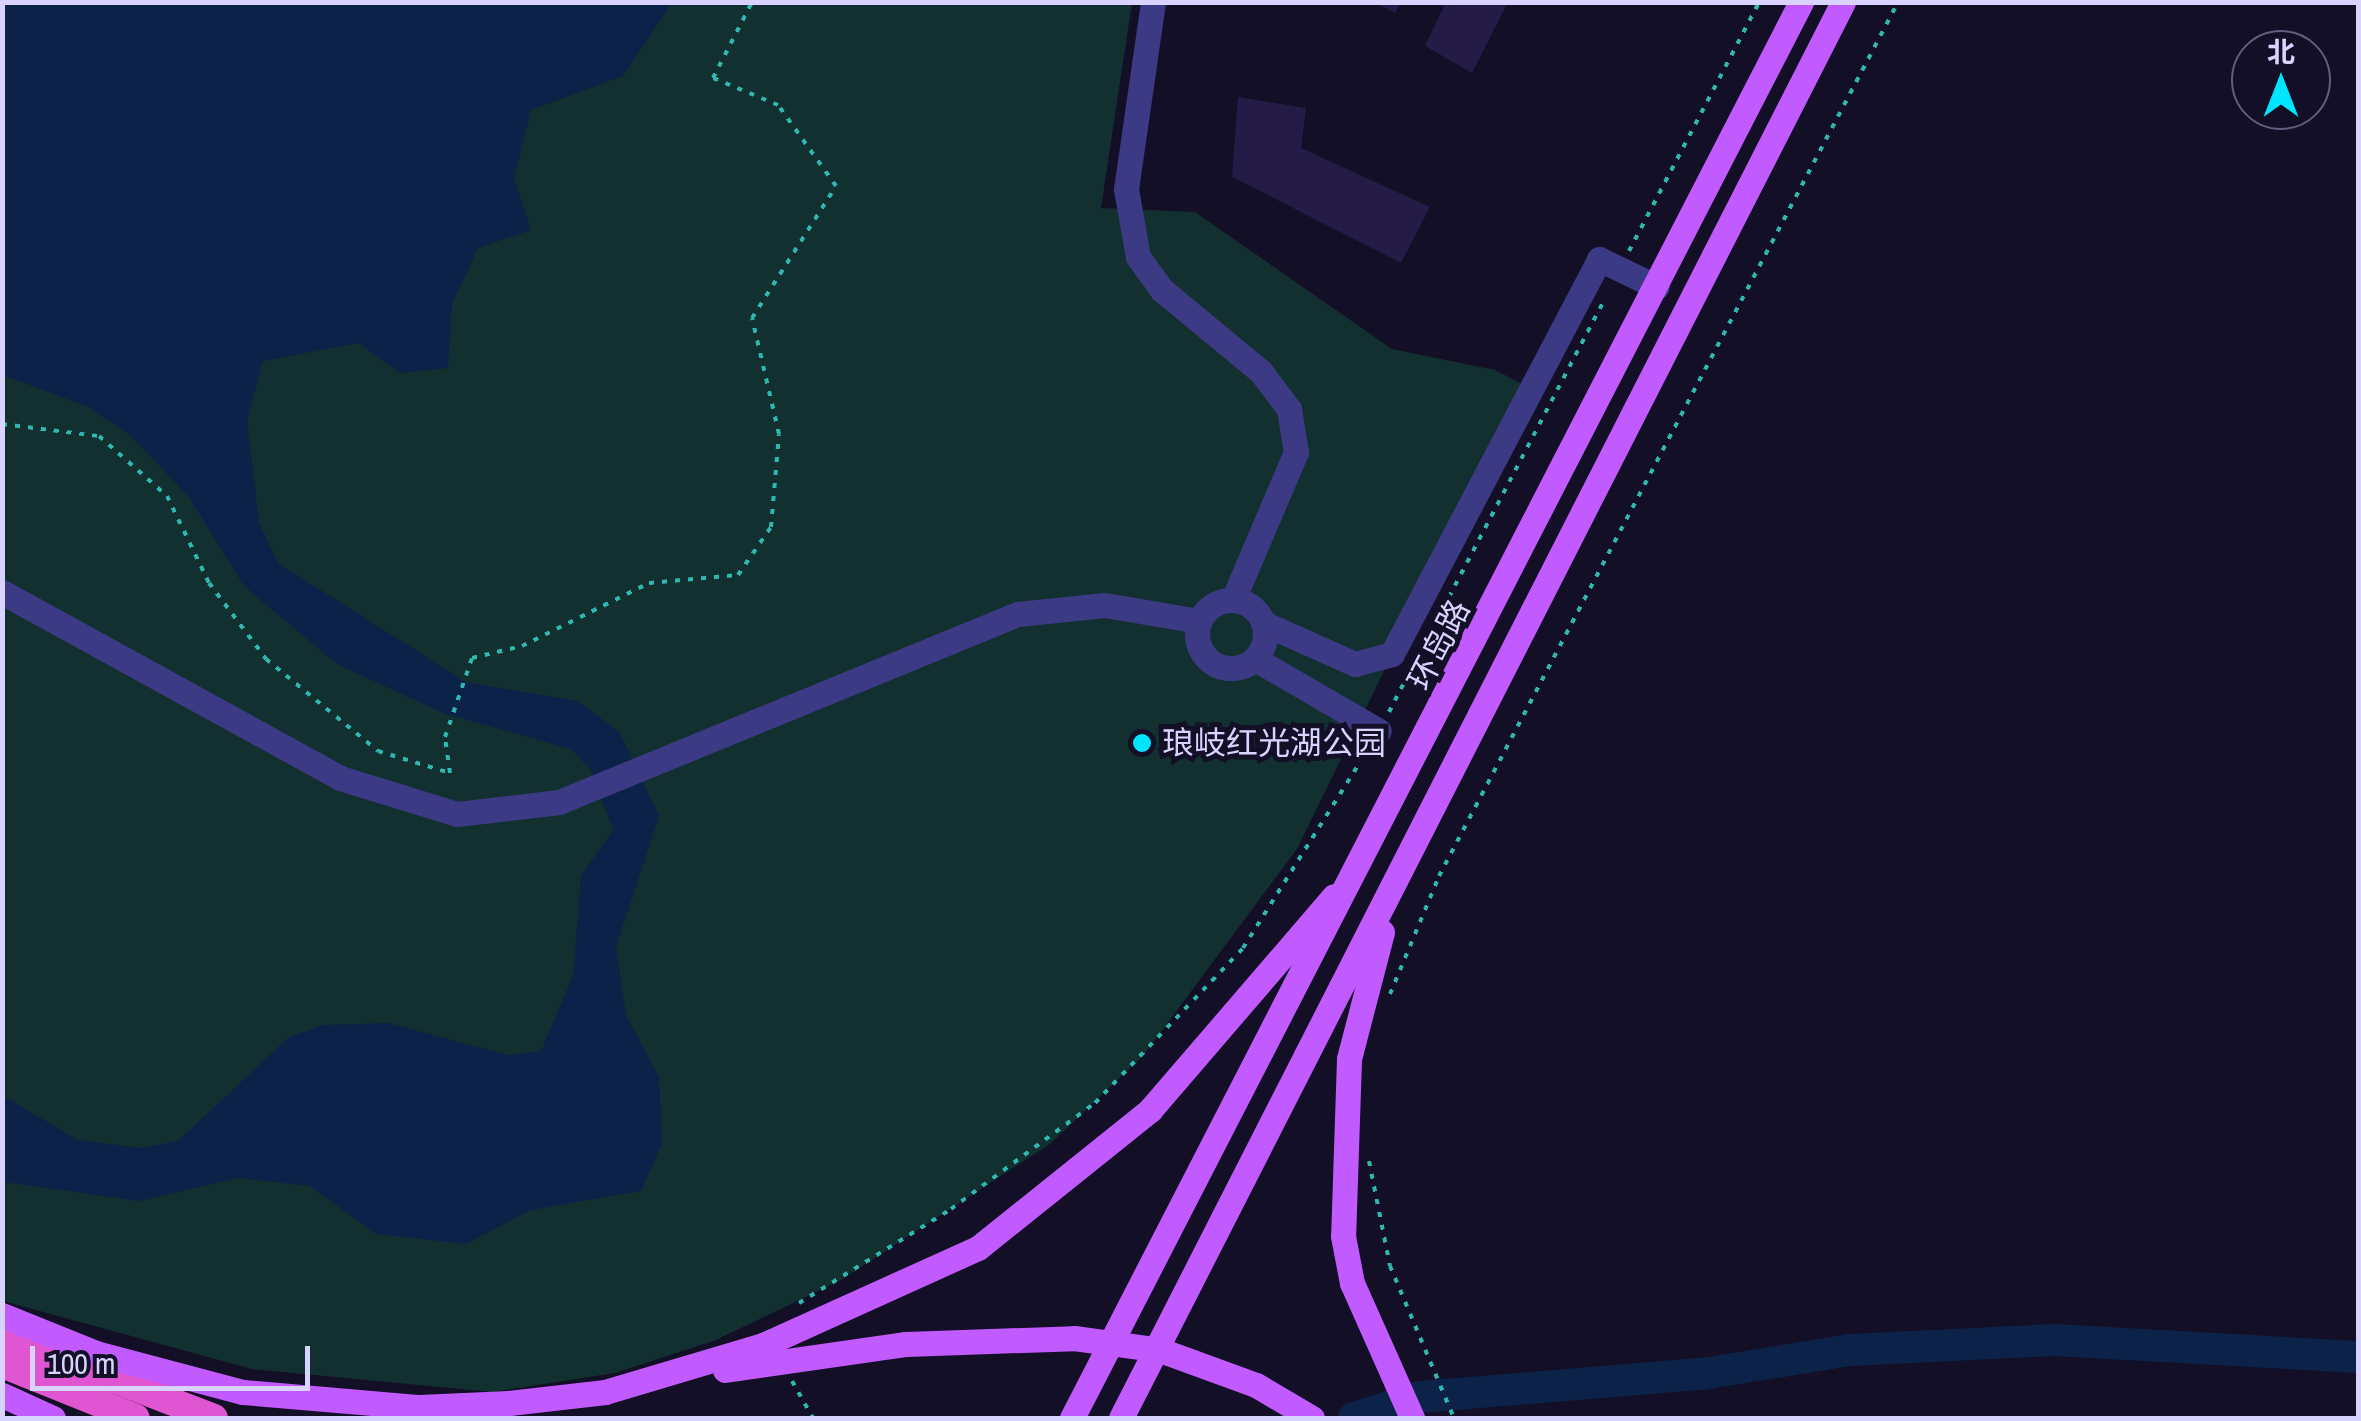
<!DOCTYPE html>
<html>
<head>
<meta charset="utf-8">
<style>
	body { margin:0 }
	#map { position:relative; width:2361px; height:1421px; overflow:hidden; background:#130f26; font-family:"Archivo Narrow","Noto Sans SC",sans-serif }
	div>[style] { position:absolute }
	.green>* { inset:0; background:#12302f }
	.water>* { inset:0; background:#0c2248 }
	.river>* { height:32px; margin:-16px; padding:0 16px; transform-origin:16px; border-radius:16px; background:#0c2248 }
	.building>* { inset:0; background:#241b47 }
	.path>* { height:4px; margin-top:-2px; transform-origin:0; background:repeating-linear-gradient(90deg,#2fb8b0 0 5px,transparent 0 13px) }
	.tertiary>* { height:25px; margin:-12.5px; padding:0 12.5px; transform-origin:12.5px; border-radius:12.5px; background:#3d3a85 }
	.tertiary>.ring { margin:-12.5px; padding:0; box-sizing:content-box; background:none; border:25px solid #3d3a85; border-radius:50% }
	.primary>* { height:25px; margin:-12.5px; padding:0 12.5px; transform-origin:12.5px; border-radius:12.5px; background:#c25bff }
	.trunk>* { height:28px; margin:-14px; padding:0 14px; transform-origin:14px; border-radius:14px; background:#e055d1 }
	.primary-bridge>* { height:25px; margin:-12.5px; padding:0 12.5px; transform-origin:12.5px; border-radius:12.5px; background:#c25bff }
	.dots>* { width:28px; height:28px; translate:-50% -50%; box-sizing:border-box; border:5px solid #130f26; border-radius:50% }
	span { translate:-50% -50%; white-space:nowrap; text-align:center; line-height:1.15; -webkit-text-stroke:10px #130f26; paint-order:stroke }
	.street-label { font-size:32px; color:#d9d4ff }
	.poi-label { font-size:32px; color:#d9d4ff }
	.left { translate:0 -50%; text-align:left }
	.frame { position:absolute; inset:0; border:5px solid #d9d4ff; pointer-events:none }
	.north { position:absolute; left:2231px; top:30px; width:100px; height:100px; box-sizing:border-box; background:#130f26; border:2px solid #625e7d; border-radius:50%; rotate:0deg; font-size:28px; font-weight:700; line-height:40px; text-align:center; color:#d9d4ff }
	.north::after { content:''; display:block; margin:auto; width:35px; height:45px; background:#00e5ff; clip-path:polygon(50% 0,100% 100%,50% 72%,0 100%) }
	.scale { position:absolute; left:30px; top:1346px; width:280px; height:45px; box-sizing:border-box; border:5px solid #d9d4ff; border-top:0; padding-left:12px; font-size:30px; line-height:35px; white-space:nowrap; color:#d9d4ff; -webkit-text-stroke:8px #130f26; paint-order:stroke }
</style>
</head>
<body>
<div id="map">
	<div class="green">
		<div style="clip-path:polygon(2px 3px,1132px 3px,1101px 208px,1195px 212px,1392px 349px,1495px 370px,1524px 385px,1297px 849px,1143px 1056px,1050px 1144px,841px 1280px,716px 1340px,615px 1373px,492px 1392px,252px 1369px,3px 1301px)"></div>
	</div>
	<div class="water">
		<div style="clip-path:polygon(3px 3px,672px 3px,623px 76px,531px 110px,514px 178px,531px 230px,478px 248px,452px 304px,448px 368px,400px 373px,359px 343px,263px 361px,247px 421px,259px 523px,278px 563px,466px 682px,578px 701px,620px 733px,659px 816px,616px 946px,626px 1015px,659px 1077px,662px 1143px,641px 1191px,531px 1210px,466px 1244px,376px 1234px,310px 1186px,238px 1178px,140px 1201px,3px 1182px,3px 1096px,78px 1140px,141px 1148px,178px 1141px,289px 1037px,323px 1025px,388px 1023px,508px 1055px,541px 1051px,573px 976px,581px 876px,613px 830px,591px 770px,571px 749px,443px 713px,337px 664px,244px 586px,188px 496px,130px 435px,86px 406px,3px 375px)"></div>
	</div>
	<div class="river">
		<div style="left:1354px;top:1418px;width:69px;rotate:-17.7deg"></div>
		<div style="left:1420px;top:1397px;width:283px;rotate:-4.7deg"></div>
		<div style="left:1702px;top:1374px;width:150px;rotate:-9.2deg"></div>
		<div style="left:1850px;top:1350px;width:204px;rotate:-2.8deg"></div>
		<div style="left:2054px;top:1340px;width:304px;rotate:3.2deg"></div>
	</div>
	<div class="building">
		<div style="clip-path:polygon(1374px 2px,1401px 2px,1395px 13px)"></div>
		<div style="clip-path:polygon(1446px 2px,1508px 2px,1472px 73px,1425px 46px)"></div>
		<div style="clip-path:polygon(1238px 97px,1306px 108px,1301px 148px,1430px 207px,1401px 263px,1232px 177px)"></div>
	</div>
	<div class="path">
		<div style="left:1629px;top:251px;width:281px;rotate:-62.4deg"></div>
		<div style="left:2px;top:424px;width:98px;rotate:7.1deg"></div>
		<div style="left:99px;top:436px;width:91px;rotate:41.4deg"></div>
		<div style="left:167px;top:496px;width:97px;rotate:64.2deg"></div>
		<div style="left:209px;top:583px;width:95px;rotate:53.1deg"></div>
		<div style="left:266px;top:659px;width:145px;rotate:39.4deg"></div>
		<div style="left:378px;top:751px;width:75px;rotate:17deg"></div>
		<div style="left:450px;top:773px;width:36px;rotate:-98deg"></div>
		<div style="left:445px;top:737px;width:83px;rotate:-71.1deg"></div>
		<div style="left:472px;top:658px;width:51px;rotate:-13.5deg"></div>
		<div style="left:522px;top:646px;width:142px;rotate:-26.4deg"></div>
		<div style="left:649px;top:583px;width:89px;rotate:-5.1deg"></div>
		<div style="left:738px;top:575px;width:58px;rotate:-55.5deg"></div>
		<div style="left:771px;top:527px;width:93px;rotate:-85.1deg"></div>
		<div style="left:779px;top:434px;width:119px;rotate:-103.1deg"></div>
		<div style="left:752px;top:318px;width:156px;rotate:-57.5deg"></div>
		<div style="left:836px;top:186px;width:100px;rotate:-125.6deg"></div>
		<div style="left:778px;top:105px;width:70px;rotate:-157.4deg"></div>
		<div style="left:713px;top:78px;width:85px;rotate:-62.8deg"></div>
		<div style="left:1449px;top:597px;width:331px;rotate:-62.4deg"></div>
		<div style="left:1389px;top:712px;width:85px;rotate:-62.8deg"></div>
		<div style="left:1390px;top:994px;width:128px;rotate:-67.4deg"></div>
		<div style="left:1439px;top:876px;width:987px;rotate:-62.29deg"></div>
		<div style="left:1369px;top:1161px;width:107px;rotate:78.7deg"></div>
		<div style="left:1390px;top:1266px;width:165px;rotate:67.2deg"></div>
		<div style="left:799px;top:1303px;width:179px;rotate:-31.7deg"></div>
		<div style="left:951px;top:1209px;width:179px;rotate:-36.4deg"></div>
		<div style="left:1095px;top:1103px;width:214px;rotate:-46.3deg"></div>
		<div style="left:1243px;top:948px;width:233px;rotate:-57.8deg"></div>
		<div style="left:792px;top:1381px;width:43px;rotate:60.4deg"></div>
	</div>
	<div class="tertiary">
		<div style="left:1153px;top:2px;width:189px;rotate:98.2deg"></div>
		<div style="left:1126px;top:189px;width:69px;rotate:80deg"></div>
		<div style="left:1138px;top:257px;width:41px;rotate:54deg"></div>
		<div style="left:1162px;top:290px;width:129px;rotate:39.6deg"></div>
		<div style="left:1261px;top:372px;width:46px;rotate:52.9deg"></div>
		<div style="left:1289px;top:409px;width:44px;rotate:80.8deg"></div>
		<div style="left:1296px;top:452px;width:161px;rotate:113.1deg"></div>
		<div style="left:2px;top:592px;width:386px;rotate:28.8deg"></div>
		<div style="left:340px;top:778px;width:122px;rotate:17.1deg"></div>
		<div style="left:457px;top:814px;width:103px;rotate:-6.7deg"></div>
		<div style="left:559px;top:802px;width:496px;rotate:-22.3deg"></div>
		<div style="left:1018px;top:614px;width:87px;rotate:-5.9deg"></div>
		<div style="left:1105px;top:605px;width:95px;rotate:9.7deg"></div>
		<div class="ring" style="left:1197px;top:600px;width:43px;height:43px"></div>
		<div style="left:1263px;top:623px;width:101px;rotate:24deg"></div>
		<div style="left:1355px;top:664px;width:38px;rotate:-15deg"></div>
		<div style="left:1392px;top:654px;width:446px;rotate:-62.3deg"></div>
		<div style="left:1599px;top:259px;width:64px;rotate:25.8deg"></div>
		<div style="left:1255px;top:659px;width:143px;rotate:30.1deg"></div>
	</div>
	<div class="primary">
		<div style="left:1382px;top:932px;width:131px;rotate:104.6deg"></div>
		<div style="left:1349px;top:1059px;width:177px;rotate:91.9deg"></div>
		<div style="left:1343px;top:1236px;width:48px;rotate:79.2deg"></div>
		<div style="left:1352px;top:1283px;width:148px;rotate:66deg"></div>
		<div style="left:978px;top:1248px;width:221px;rotate:-38.7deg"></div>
		<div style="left:1150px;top:1110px;width:282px;rotate:-49.3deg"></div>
		<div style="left:2px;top:1395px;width:56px;rotate:24.3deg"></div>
		<div style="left:1072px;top:1418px;width:1593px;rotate:-62.76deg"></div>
		<div style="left:1121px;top:1418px;width:1589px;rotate:-62.98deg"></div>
	</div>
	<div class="trunk">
		<div style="left:2px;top:1336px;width:227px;rotate:21.1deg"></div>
		<div style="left:2px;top:1364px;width:144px;rotate:21.9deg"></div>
	</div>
	<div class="primary-bridge">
		<div style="left:2px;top:1315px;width:101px;rotate:22deg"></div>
		<div style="left:96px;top:1353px;width:152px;rotate:14.9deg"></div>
		<div style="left:243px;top:1392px;width:177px;rotate:4.9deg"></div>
		<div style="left:419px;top:1407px;width:90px;rotate:-2.5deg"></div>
		<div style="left:509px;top:1403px;width:97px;rotate:-6.5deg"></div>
		<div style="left:605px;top:1392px;width:165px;rotate:-16.6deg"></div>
		<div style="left:763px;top:1345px;width:236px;rotate:-24.3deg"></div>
		<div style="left:725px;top:1370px;width:183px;rotate:-8.2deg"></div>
		<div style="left:906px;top:1344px;width:168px;rotate:-2deg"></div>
		<div style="left:1074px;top:1338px;width:87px;rotate:7.9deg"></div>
		<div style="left:1160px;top:1350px;width:102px;rotate:20deg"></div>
		<div style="left:1256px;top:1385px;width:65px;rotate:30.5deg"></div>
	</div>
	<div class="dots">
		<div style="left:1142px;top:743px;background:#00e5ff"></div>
	</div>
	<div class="street-label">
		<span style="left:1439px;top:645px;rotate:-63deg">环岛路</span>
	</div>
	<div class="poi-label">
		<span class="left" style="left:1162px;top:743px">琅岐红光湖公园</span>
	</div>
	<div class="frame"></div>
	<div class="north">北</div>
	<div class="scale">100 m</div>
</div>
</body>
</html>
